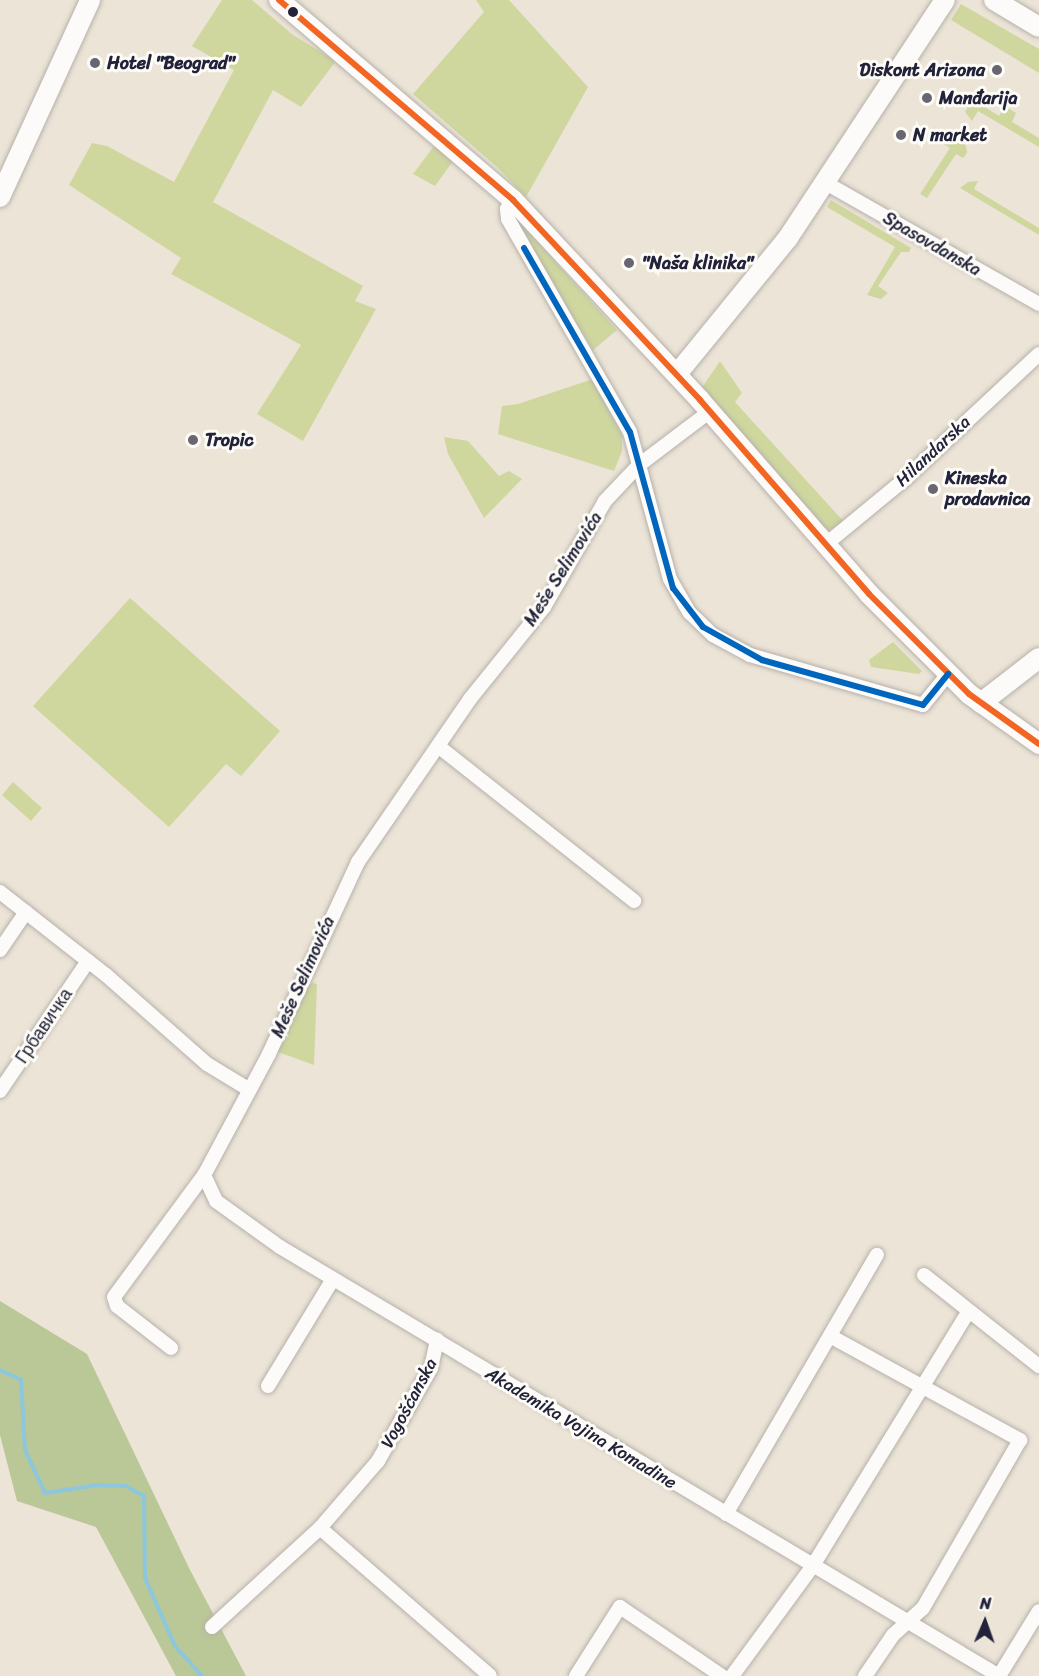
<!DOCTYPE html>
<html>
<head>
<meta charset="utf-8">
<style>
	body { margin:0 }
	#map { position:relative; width:1039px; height:1676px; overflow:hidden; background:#ece4d7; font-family:Sriracha,sans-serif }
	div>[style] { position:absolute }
	.green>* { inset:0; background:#cfd79f }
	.forest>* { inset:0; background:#bac797 }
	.stream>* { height:4px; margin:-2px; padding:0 2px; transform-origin:2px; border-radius:2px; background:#8bc7dd }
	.roads { filter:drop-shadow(0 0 2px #b6b1ab) drop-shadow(0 0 2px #b6b1ab) }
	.street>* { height:14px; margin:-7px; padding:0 7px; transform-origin:7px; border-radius:7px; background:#fcfbf9 }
	.secondary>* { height:20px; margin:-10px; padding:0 10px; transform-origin:10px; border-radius:10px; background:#fcfbf9 }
	.bus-1>* { height:6px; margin:-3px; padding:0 3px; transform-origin:3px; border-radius:3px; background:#f26522 }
	.bus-2>* { height:6px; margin:-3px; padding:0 3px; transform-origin:3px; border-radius:3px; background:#0065bd }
	.dots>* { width:16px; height:16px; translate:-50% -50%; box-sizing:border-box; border:3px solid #fdfcf7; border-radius:50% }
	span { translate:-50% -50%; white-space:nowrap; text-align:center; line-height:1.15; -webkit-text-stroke:6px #fdfcf7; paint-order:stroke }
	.poi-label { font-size:18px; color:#22223b; font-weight:700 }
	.left { translate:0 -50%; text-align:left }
	.right { translate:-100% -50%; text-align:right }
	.street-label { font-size:18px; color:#22223b }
	.north { position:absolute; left:955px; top:1592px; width:60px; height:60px; -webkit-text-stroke:4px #fdfcf7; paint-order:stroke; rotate:2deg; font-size:16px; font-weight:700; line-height:24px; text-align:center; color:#22223b }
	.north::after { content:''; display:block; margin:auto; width:21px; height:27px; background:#22223b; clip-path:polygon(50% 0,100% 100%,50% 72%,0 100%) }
</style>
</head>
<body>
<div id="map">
	<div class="green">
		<div style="clip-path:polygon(222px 0,252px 0,293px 35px,336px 61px,301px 107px,273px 90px,213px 202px,363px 286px,355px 301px,376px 309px,303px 441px,257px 414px,301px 345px,171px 274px,181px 258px,69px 185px,92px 143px,107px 146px,174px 182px,234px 70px,192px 46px)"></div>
		<div style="clip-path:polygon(476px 0,509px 0,588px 87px,526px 197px,497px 167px,413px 94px,484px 12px)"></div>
		<div style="clip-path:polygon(961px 4px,1039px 49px,1039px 73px,951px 20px)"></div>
		<div style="clip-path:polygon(977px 92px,984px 97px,980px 104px,999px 116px,1005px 106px,1016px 113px,1012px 122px,1039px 138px,1039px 147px,978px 111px,972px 121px,965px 112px)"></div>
		<div style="clip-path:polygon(953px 136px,966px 146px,967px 153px,963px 158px,956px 154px,927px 198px,920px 194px,950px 148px,941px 142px)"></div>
		<div style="clip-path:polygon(434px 146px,453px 161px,435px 186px,413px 174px)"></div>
		<div style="clip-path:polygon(978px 181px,974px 189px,1039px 228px,1039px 235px,960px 188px,968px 182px)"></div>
		<div style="clip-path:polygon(831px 200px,911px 248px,909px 252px,901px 252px,878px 286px,888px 293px,881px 299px,867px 295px,895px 247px,827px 207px)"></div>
		<div style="clip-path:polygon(520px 223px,617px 330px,593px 350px,519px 228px)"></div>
		<div style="clip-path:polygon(720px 361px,742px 393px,735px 402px,845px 523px,829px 530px,814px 522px,701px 389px)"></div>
		<div style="clip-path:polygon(593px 379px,622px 435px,622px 451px,614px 471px,498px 434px,502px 406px,518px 404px)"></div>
		<div style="clip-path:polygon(444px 437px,468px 441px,499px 476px,509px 471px,522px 479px,484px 518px,448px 454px)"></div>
		<div style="clip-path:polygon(130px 598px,280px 731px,241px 776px,226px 764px,169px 827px,33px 706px)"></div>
		<div style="clip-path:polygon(893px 642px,922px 671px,919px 674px,871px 667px,869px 660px)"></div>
		<div style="clip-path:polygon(13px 782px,42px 808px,31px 821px,2px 795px)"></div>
		<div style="clip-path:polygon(313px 983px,317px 984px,314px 1065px,278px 1052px,307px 986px)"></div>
	</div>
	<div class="forest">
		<div style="clip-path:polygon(0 1301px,87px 1354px,190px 1570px,246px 1676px,176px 1676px,96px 1527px,17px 1501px,0 1435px)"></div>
	</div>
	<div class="stream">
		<div style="left:0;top:1370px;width:23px;rotate:25deg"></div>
		<div style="left:21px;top:1380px;width:70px;rotate:86.7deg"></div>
		<div style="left:25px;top:1450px;width:47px;rotate:65.1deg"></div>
		<div style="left:45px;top:1493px;width:53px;rotate:-8.7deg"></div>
		<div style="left:97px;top:1485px;width:29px;rotate:2deg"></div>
		<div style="left:126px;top:1486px;width:21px;rotate:29deg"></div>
		<div style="left:144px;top:1496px;width:82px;rotate:89.3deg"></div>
		<div style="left:145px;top:1578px;width:74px;rotate:66.2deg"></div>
		<div style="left:175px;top:1646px;width:40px;rotate:48deg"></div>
	</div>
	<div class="roads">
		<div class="street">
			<div style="left:826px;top:183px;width:245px;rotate:29.6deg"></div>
			<div style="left:513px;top:200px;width:11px;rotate:124deg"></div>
			<div style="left:507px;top:209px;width:10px;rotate:84deg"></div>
			<div style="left:508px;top:219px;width:245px;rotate:60.2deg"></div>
			<div style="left:630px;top:432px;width:152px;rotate:74.8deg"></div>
			<div style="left:670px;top:579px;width:39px;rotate:60deg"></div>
			<div style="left:690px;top:613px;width:32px;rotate:44deg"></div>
			<div style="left:713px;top:635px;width:42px;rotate:28.4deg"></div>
			<div style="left:750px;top:655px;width:180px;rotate:16.1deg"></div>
			<div style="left:923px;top:705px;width:40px;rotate:-51deg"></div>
			<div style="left:709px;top:412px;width:88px;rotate:142.9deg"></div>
			<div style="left:639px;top:465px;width:50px;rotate:133.4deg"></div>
			<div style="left:605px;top:501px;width:122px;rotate:119.9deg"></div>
			<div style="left:544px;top:607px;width:118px;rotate:128.8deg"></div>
			<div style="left:470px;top:699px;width:198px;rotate:124.5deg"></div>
			<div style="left:358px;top:862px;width:212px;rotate:114.9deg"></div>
			<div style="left:269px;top:1054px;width:137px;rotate:118.2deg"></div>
			<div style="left:204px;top:1175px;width:29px;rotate:65deg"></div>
			<div style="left:216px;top:1201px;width:79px;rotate:35.7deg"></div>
			<div style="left:280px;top:1247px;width:837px;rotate:30.82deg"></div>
			<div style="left:825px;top:545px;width:104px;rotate:-39.5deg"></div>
			<div style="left:905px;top:479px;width:183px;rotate:-43deg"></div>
			<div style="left:438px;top:746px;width:250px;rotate:38.3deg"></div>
			<div style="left:0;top:892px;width:135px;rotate:38.1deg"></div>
			<div style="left:106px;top:975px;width:135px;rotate:41.4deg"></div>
			<div style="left:207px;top:1064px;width:50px;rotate:31.2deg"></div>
			<div style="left:0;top:950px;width:46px;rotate:-55.6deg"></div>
			<div style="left:0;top:1091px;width:157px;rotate:-55.9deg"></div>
			<div style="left:924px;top:1275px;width:147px;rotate:38.4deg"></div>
			<div style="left:830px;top:1336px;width:217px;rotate:28.7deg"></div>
			<div style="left:1020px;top:1440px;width:194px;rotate:120deg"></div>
			<div style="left:923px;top:1608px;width:40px;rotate:138deg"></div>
			<div style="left:893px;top:1635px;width:50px;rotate:124.3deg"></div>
			<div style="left:171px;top:1348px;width:68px;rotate:-142.1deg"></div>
			<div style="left:117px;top:1306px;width:9px;rotate:-108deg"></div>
			<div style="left:114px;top:1297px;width:152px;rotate:-53.6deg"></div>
			<div style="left:268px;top:1386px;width:125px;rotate:-58.7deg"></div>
			<div style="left:726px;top:1514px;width:300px;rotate:-59.8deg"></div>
			<div style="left:320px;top:1528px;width:225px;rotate:41deg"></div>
			<div style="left:212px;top:1627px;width:147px;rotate:-42.5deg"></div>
			<div style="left:320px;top:1528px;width:89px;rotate:-49.1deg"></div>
			<div style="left:378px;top:1461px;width:107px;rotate:-60.3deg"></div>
			<div style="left:431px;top:1368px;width:29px;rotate:-78deg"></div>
			<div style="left:576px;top:1676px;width:82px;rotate:-57.5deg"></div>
			<div style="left:620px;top:1607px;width:123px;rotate:34.1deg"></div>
			<div style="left:732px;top:1676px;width:135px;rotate:-53.7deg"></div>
			<div style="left:812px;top:1567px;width:300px;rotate:-58.5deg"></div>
			<div style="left:999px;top:1676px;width:76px;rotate:-58.4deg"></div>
		</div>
		<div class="secondary">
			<div style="left:279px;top:0;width:308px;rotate:40.5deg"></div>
			<div style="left:513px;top:200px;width:274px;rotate:46.9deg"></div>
			<div style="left:700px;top:400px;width:257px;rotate:48.9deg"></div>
			<div style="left:869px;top:594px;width:141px;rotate:45deg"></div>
			<div style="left:969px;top:694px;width:86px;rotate:35.5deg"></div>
			<div style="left:994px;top:0;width:52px;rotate:31deg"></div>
			<div style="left:0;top:197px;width:217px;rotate:-65.4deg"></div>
			<div style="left:677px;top:374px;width:176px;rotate:-50.8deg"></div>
			<div style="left:788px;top:238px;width:285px;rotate:-56.6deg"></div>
			<div style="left:981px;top:703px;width:73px;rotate:-37.8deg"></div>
		</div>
	</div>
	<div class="bus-1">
		<div style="left:279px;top:0;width:308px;rotate:40.5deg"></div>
		<div style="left:513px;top:200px;width:274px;rotate:46.9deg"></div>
		<div style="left:700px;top:400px;width:257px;rotate:48.9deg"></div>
		<div style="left:869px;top:594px;width:141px;rotate:45deg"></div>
		<div style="left:969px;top:694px;width:86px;rotate:35.5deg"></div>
	</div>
	<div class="bus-2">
		<div style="left:524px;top:248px;width:212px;rotate:60.1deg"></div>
		<div style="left:630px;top:432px;width:162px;rotate:74.6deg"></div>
		<div style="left:673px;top:588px;width:49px;rotate:52.4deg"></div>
		<div style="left:703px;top:627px;width:68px;rotate:29.2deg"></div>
		<div style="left:762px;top:660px;width:167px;rotate:15.6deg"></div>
		<div style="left:923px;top:705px;width:40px;rotate:-51deg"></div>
	</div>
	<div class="dots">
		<div style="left:293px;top:12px;background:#22223b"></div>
		<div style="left:95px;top:63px;background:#696672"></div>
		<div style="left:997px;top:70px;background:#696672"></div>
		<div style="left:927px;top:98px;background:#696672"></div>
		<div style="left:901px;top:135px;background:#696672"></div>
		<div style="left:629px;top:263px;background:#696672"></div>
		<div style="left:193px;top:440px;background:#696672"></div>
		<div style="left:933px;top:489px;background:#696672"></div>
	</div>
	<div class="poi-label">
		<span class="left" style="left:107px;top:63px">Hotel "Beograd"</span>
		<span class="right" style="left:985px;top:70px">Diskont Arizona</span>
		<span class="left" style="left:939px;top:98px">Manđarija</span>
		<span class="left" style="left:913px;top:135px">N market</span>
		<span class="left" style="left:642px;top:263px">"Naša klinika"</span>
		<span class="left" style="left:205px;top:440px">Tropic</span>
		<span class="left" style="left:945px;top:489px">Kineska<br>prodavnica</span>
	</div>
	<div class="street-label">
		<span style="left:932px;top:244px;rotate:30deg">Spasovdanska</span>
		<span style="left:933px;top:451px;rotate:-43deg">Hilandarska</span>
		<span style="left:563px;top:569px;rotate:-58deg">Meše Selimovića</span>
		<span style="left:303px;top:977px;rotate:-66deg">Meše Selimovića</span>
		<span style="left:44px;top:1026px;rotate:-56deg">Грбавичка</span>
		<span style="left:409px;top:1403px;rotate:-62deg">Vogošćanska</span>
		<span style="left:581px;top:1428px;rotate:31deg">Akademika Vojina Komadine</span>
	</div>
	<div class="north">N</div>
</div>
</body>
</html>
